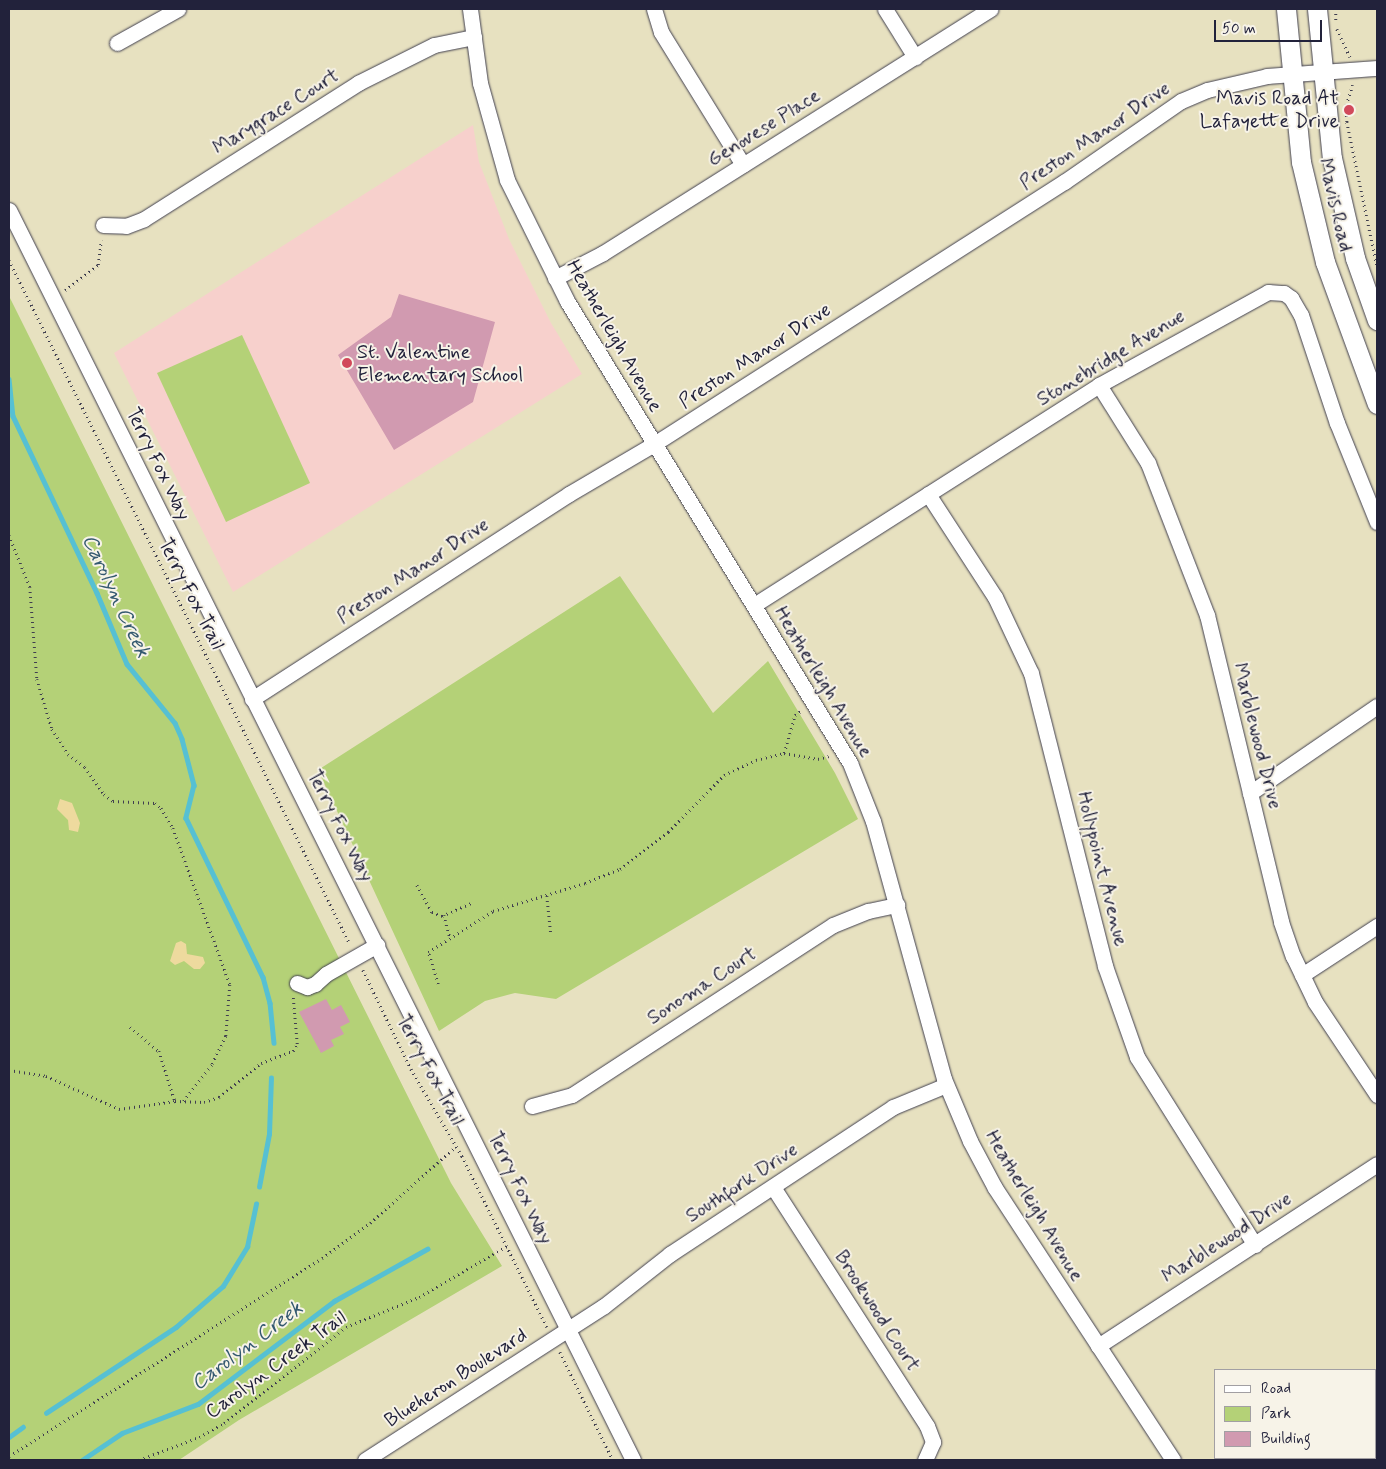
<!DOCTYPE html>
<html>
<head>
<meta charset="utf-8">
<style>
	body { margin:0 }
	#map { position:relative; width:1386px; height:1469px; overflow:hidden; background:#e7e1c0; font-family:Mynerve,sans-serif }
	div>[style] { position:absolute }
	.built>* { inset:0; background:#f7d0cc }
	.green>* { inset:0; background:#b4d177 }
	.sand>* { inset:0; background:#eeda9e }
	.stream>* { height:4.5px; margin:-2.25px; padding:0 2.25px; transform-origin:2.25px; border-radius:2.25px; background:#56c0d3 }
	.building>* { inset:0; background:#d19ab0 }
	.path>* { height:2.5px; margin-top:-1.25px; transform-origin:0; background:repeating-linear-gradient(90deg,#403f4f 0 1px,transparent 0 5px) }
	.roads { filter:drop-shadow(0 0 1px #403f4f) drop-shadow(0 0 1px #403f4f) }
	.minor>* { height:15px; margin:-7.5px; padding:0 7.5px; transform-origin:7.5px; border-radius:7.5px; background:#fff }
	.major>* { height:19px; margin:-9.5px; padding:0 9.5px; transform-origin:9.5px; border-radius:9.5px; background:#fff }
	.dots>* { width:14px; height:14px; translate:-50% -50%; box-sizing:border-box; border:2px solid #f7f3e8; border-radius:50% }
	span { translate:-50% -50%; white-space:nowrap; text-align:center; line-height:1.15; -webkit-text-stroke:4px #f7f3e8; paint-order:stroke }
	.poi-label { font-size:20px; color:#22223b }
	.right { translate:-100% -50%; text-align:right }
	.left { translate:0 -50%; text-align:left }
	.street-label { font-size:20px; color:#22223b }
	.water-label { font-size:21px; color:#345970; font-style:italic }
	.frame { position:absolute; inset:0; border:10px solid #22223b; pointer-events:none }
	.legend { position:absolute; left:1214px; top:1369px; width:162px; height:90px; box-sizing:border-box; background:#f7f3e8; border:1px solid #a29fa3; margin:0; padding:6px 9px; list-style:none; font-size:15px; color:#22223b }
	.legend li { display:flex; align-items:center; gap:10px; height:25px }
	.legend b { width:25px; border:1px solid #a29fa3 }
	.scale { position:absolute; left:1214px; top:20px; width:108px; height:22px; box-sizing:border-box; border:2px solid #22223b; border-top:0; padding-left:6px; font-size:15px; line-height:18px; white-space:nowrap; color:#22223b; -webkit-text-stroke:4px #f7f3e8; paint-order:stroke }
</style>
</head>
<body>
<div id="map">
	<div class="built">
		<div style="clip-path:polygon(473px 125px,479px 162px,509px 239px,551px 323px,582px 374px,233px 592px,114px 353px)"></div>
	</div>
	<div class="green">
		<div style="clip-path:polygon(9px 296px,451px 1183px,502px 1266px,239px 1420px,179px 1460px,9px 1460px)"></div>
		<div style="clip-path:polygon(242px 335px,310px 483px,226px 522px,157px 373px)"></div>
		<div style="clip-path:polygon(620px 576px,713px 713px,768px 661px,835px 773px,858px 819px,556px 999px,515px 993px,485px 1001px,439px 1031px,318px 770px)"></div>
	</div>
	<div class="sand">
		<div style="clip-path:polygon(60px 799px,72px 803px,80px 823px,78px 832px,69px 830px,68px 820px,57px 809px)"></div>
		<div style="clip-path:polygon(181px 941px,186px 944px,187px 954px,203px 957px,205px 963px,200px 969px,194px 969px,184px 961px,175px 965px,170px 961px,176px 943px)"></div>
	</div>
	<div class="stream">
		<div style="left:9px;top:379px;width:37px;rotate:84deg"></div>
		<div style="left:13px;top:416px;width:196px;rotate:64.6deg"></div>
		<div style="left:97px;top:593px;width:77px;rotate:67.1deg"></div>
		<div style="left:127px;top:664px;width:76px;rotate:50.9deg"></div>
		<div style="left:175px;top:723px;width:17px;rotate:66deg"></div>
		<div style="left:182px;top:739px;width:48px;rotate:75.4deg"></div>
		<div style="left:194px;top:785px;width:34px;rotate:104deg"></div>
		<div style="left:186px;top:818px;width:177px;rotate:64.2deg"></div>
		<div style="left:263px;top:977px;width:27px;rotate:75deg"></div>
		<div style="left:270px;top:1003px;width:40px;rotate:84.3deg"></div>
		<div style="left:259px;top:1187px;width:54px;rotate:-79.3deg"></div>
		<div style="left:269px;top:1134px;width:56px;rotate:-88deg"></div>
		<div style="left:46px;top:1413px;width:156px;rotate:-33.5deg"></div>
		<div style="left:176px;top:1327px;width:62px;rotate:-41.1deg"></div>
		<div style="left:223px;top:1286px;width:46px;rotate:-58.4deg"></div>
		<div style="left:247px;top:1247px;width:44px;rotate:-78.2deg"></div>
		<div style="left:9px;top:1437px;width:17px;rotate:-36deg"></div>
		<div style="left:82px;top:1460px;width:48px;rotate:-34deg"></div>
		<div style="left:122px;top:1433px;width:81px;rotate:-20.9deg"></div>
		<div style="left:198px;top:1404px;width:171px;rotate:-37.1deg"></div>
		<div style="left:334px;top:1301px;width:107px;rotate:-29.2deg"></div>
	</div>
	<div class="building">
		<div style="clip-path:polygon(399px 294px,495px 322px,473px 402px,394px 450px,338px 355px,391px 317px)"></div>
		<div style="clip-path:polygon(326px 999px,332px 1010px,341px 1005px,350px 1022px,340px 1027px,344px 1034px,331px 1040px,334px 1046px,321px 1053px,299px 1012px)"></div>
	</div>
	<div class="path">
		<div style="left:1336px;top:9px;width:14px;rotate:90deg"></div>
		<div style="left:1337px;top:29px;width:31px;rotate:65deg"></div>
		<div style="left:1353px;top:85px;width:22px;rotate:108deg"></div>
		<div style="left:1346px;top:106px;width:16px;rotate:86deg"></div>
		<div style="left:1347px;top:122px;width:147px;rotate:78.2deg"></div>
		<div style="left:9px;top:260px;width:764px;rotate:63.5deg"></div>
		<div style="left:65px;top:290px;width:41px;rotate:-37.1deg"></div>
		<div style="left:98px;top:265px;width:25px;rotate:-83deg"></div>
		<div style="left:9px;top:535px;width:56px;rotate:68deg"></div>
		<div style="left:30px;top:587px;width:92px;rotate:85.6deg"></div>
		<div style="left:37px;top:679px;width:52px;rotate:73.3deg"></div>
		<div style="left:52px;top:729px;width:30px;rotate:57deg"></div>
		<div style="left:68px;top:754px;width:21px;rotate:37deg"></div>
		<div style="left:85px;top:767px;width:33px;rotate:55deg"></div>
		<div style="left:104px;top:794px;width:11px;rotate:38deg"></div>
		<div style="left:113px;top:801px;width:42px;rotate:2.7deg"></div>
		<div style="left:155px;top:803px;width:8px;rotate:40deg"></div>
		<div style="left:161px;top:808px;width:23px;rotate:59deg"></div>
		<div style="left:173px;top:828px;width:167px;rotate:70deg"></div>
		<div style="left:230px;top:985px;width:51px;rotate:94.5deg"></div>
		<div style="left:226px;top:1036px;width:32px;rotate:116deg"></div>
		<div style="left:212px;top:1065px;width:46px;rotate:127.9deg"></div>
		<div style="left:784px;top:753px;width:40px;rotate:-74deg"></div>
		<div style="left:795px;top:715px;width:9px;rotate:-36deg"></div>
		<div style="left:417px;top:885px;width:31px;rotate:61deg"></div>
		<div style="left:432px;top:912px;width:11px;rotate:22deg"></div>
		<div style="left:442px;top:916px;width:34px;rotate:-24deg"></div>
		<div style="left:547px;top:896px;width:39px;rotate:84deg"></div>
		<div style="left:444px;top:915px;width:24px;rotate:75deg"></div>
		<div style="left:363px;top:970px;width:110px;rotate:64.1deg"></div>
		<div style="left:411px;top:1069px;width:101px;rotate:59.6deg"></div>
		<div style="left:462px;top:1156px;width:191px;rotate:63.6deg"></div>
		<div style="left:438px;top:984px;width:34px;rotate:-107deg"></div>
		<div style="left:428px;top:952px;width:77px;rotate:-32.2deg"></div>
		<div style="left:493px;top:911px;width:96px;rotate:-16.9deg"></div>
		<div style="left:585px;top:883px;width:38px;rotate:-22deg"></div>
		<div style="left:620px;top:869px;width:61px;rotate:-37.6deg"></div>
		<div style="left:668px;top:832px;width:80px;rotate:-45.5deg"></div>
		<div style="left:724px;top:775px;width:35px;rotate:-25deg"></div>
		<div style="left:756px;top:760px;width:29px;rotate:-14deg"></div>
		<div style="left:784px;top:753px;width:35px;rotate:10deg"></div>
		<div style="left:818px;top:759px;width:11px;rotate:-15deg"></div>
		<div style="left:130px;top:1027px;width:38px;rotate:40deg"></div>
		<div style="left:159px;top:1051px;width:52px;rotate:72.3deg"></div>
		<div style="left:9px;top:1070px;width:37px;rotate:9deg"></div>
		<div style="left:46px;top:1076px;width:80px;rotate:24.3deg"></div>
		<div style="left:119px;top:1109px;width:57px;rotate:-8.1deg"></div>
		<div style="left:175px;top:1101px;width:29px;rotate:2deg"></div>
		<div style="left:204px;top:1102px;width:16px;rotate:-18deg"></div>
		<div style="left:219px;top:1097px;width:54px;rotate:-39deg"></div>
		<div style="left:261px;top:1063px;width:34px;rotate:-21deg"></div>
		<div style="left:293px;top:1051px;width:8px;rotate:-60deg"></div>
		<div style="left:297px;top:1044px;width:47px;rotate:-94.9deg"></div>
		<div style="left:560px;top:1352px;width:120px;rotate:63.9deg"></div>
		<div style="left:9px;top:1456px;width:370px;rotate:-32.3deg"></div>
		<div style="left:322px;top:1258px;width:59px;rotate:-36.1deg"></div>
		<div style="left:370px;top:1223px;width:115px;rotate:-41.8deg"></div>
		<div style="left:139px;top:1460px;width:64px;rotate:-21deg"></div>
		<div style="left:199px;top:1437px;width:29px;rotate:-29deg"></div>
		<div style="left:224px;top:1423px;width:155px;rotate:-38.2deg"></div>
		<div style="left:346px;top:1327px;width:79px;rotate:-22.3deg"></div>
		<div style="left:419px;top:1297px;width:102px;rotate:-30.1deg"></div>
	</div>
	<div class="roads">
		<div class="minor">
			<div style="left:470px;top:9px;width:75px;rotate:82.3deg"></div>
			<div style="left:480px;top:83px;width:101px;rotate:74.4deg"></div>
			<div style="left:507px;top:180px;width:135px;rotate:63.6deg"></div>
			<div style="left:567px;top:301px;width:542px;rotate:58.51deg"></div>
			<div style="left:850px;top:763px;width:62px;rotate:68.4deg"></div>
			<div style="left:873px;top:821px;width:268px;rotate:74.6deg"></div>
			<div style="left:944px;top:1079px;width:67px;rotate:67.2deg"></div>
			<div style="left:970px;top:1141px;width:53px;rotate:62deg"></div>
			<div style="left:995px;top:1188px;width:325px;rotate:56.8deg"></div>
			<div style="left:654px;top:9px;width:24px;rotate:73deg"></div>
			<div style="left:661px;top:32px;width:156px;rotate:58.3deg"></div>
			<div style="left:885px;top:9px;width:57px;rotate:58deg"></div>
			<div style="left:117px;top:43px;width:70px;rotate:-29.1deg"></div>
			<div style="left:9px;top:210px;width:1397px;rotate:63.47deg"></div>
			<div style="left:103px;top:225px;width:23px;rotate:2deg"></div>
			<div style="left:126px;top:226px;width:19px;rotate:-21deg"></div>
			<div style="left:144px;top:219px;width:254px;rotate:-32.4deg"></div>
			<div style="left:358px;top:83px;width:85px;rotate:-26.6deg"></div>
			<div style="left:434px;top:45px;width:41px;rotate:-11.3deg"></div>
			<div style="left:555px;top:278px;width:54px;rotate:-27.5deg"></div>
			<div style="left:603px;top:253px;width:458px;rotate:-32.2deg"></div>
			<div style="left:1099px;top:385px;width:92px;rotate:57.9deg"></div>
			<div style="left:1148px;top:463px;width:163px;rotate:68.8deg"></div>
			<div style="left:1207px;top:615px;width:316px;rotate:76.4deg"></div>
			<div style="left:1281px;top:922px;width:36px;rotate:71deg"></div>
			<div style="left:1293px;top:956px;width:51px;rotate:64.4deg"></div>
			<div style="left:1315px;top:1002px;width:112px;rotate:56.3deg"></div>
			<div style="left:928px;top:494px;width:123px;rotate:57deg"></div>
			<div style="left:995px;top:597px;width:84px;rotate:64.7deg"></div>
			<div style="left:1031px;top:673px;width:302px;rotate:75.8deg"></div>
			<div style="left:1105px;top:966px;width:96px;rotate:70.6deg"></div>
			<div style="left:1137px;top:1057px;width:222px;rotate:57.9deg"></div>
			<div style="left:754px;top:605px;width:409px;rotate:-32.5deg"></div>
			<div style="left:1099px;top:385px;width:193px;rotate:-28.8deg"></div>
			<div style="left:1268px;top:292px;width:16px;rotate:4deg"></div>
			<div style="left:1284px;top:293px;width:9px;rotate:36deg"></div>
			<div style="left:1291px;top:298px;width:20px;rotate:60deg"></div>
			<div style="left:1301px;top:315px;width:114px;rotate:71.6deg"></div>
			<div style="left:1337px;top:423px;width:107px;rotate:68deg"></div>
			<div style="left:252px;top:699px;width:378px;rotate:-32.9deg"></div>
			<div style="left:569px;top:494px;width:99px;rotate:-30.5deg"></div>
			<div style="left:654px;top:444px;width:487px;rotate:-32.6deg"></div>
			<div style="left:1064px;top:182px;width:142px;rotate:-34.7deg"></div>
			<div style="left:1181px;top:101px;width:28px;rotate:-23deg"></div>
			<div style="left:1207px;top:90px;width:62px;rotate:-13.1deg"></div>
			<div style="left:1267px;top:76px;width:110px;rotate:-4.2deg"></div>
			<div style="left:1250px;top:793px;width:154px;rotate:-34.4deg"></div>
			<div style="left:1302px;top:975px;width:90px;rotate:-33.2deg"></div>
			<div style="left:297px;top:983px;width:11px;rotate:22deg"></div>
			<div style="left:307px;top:987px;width:9px;rotate:-21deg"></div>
			<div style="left:315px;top:984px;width:15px;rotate:-42deg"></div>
			<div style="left:326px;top:974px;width:59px;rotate:-29.6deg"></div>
			<div style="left:532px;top:1106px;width:41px;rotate:-15.4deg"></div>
			<div style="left:572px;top:1095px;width:311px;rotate:-33.1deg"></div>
			<div style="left:833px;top:925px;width:38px;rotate:-22deg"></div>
			<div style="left:868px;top:911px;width:30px;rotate:-12deg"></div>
			<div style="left:773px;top:1187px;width:284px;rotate:57.2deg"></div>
			<div style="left:927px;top:1426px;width:17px;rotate:69deg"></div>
			<div style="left:933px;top:1442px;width:20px;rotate:114deg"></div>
			<div style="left:1098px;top:1346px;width:333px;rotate:-33.1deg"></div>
			<div style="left:1375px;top:1409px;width:3px;rotate:-45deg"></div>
			<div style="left:365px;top:1460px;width:284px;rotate:-32.8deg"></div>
			<div style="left:604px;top:1306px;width:84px;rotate:-38.2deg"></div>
			<div style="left:670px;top:1254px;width:267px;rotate:-33.4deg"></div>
			<div style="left:893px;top:1107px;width:57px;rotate:-22.5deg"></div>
			<div style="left:1291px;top:1460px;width:4px;rotate:-27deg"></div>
		</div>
		<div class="major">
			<div style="left:1286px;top:9px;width:154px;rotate:84.4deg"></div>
			<div style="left:1301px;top:162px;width:103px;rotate:76.5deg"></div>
			<div style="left:1325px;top:262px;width:151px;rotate:69.9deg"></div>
			<div style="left:1317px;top:9px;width:150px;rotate:84.3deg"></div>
			<div style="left:1332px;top:158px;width:103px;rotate:77deg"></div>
			<div style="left:1355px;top:258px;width:66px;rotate:70.5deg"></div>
		</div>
	</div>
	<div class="dots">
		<div style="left:1349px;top:110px;background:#d1495b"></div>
		<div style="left:347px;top:363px;background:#d1495b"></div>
	</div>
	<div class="poi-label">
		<span class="right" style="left:1339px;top:110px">Mavis Road At<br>Lafayette Drive</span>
		<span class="left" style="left:357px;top:364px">St. Valentine<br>Elementary School</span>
	</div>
	<div class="street-label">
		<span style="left:276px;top:112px;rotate:-32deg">Marygrace Court</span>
		<span style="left:764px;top:128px;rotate:-32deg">Genovese Place</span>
		<span style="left:1095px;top:136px;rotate:-34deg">Preston Manor Drive</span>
		<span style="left:1335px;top:205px;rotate:77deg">Mavis Road</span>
		<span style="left:614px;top:336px;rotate:60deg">Heatherleigh Avenue</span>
		<span style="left:755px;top:356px;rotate:-33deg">Preston Manor Drive</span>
		<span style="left:1111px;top:358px;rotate:-31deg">Stonebridge Avenue</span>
		<span style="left:158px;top:464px;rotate:64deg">Terry Fox Way</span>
		<span style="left:413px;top:571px;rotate:-33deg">Preston Manor Drive</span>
		<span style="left:191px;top:594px;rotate:63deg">Terry Fox Trail</span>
		<span style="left:823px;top:682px;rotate:59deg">Heatherleigh Avenue</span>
		<span style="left:1257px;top:736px;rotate:76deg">Marblewood Drive</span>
		<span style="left:340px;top:826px;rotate:63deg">Terry Fox Way</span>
		<span style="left:1102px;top:869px;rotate:76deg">Hollypoint Avenue</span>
		<span style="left:702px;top:986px;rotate:-33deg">Sonoma Court</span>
		<span style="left:430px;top:1070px;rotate:62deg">Terry Fox Trail</span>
		<span style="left:742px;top:1183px;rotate:-33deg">Southfork Drive</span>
		<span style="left:520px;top:1188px;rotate:64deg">Terry Fox Way</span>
		<span style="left:1034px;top:1206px;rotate:59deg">Heatherleigh Avenue</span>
		<span style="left:1227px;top:1238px;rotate:-33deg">Marblewood Drive</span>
		<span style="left:877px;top:1311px;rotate:57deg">Brookwood Court</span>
		<span style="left:276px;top:1365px;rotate:-36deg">Carolyn Creek Trail</span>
		<span style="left:456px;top:1378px;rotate:-33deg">Blueheron Boulevard</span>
	</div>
	<div class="water-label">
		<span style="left:116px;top:596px;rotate:65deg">Carolyn Creek</span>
		<span style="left:247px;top:1346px;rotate:-37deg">Carolyn Creek</span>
	</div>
	<div class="frame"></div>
	<ul class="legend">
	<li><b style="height:6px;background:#fff"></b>Road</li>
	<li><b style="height:14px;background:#b4d177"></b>Park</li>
	<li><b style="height:14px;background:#d19ab0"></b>Building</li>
	</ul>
	<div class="scale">50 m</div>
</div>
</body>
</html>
